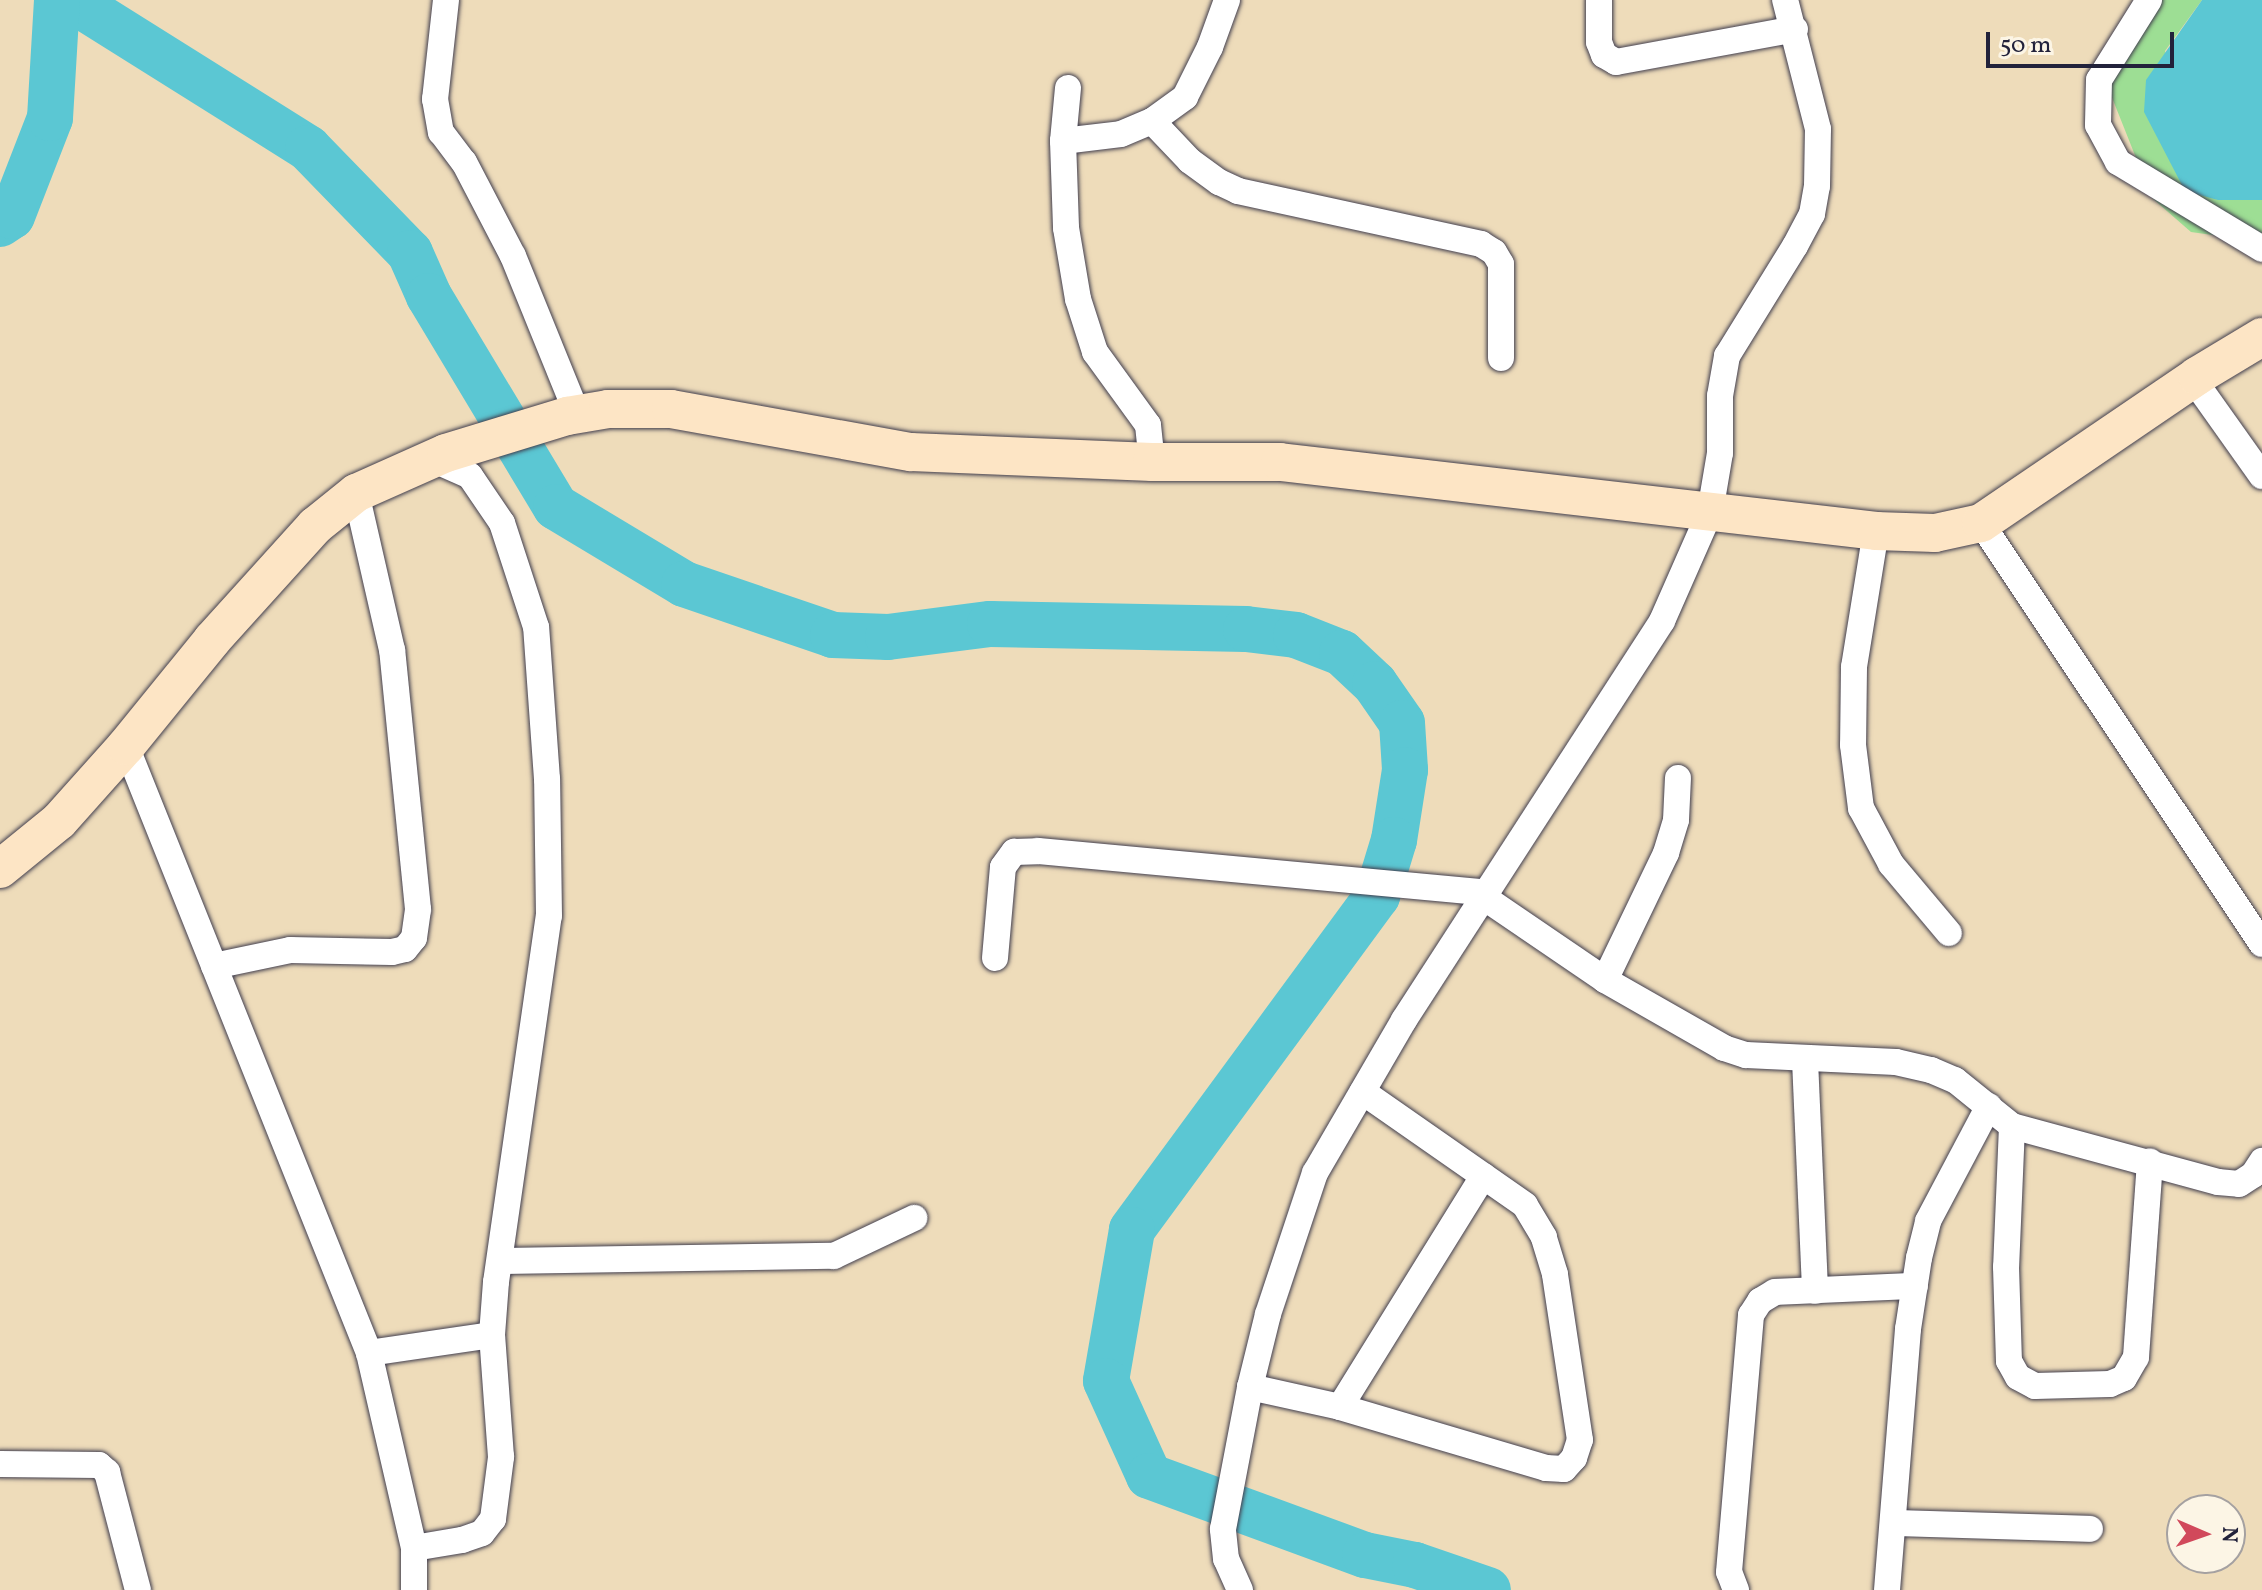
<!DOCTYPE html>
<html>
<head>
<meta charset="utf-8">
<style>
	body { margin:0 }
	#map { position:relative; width:2262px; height:1590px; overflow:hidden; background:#eedcba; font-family:Vollkorn,serif }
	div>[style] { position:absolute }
	.green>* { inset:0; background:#9dde94 }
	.water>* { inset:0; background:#5bc7d3 }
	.river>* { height:46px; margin:-23px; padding:0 23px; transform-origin:23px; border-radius:23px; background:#5bc7d3 }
	.roads { filter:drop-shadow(0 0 2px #413e4e) drop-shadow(0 0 2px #413e4e) }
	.street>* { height:26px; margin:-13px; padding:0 13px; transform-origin:13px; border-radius:13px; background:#fff }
	.secondary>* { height:38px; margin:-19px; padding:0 19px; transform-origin:19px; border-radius:19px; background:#fde5c5 }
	span { translate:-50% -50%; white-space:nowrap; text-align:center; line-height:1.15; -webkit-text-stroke:6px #fcf5e5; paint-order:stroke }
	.north { position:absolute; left:2166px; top:1494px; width:80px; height:80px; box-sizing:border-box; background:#fcf5e5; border:2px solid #a5a1a1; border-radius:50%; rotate:92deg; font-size:22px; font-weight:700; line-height:32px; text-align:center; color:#22223b }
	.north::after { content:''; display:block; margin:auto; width:28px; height:36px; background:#d1495b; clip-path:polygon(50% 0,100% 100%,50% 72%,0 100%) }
	.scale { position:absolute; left:1986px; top:32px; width:188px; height:36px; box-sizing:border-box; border:4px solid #22223b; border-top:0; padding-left:10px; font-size:24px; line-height:28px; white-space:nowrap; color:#22223b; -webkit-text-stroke:6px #fcf5e5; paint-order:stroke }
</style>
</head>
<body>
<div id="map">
	<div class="green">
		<div style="clip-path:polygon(2155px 0,2202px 0,2165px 51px,2218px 200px,2262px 200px,2262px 242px,2191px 232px,2152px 198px,2107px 85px)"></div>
	</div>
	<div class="water">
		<div style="clip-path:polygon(2202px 0,2262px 0,2262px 200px,2218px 200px,2185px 191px,2144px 112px,2146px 80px)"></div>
	</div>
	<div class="river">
		<div style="left:72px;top:0;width:279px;rotate:32.1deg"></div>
		<div style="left:308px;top:148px;width:146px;rotate:45.8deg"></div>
		<div style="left:410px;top:253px;width:47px;rotate:66.2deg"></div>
		<div style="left:429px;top:296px;width:246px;rotate:59deg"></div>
		<div style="left:556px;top:507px;width:149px;rotate:31deg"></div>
		<div style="left:684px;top:584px;width:157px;rotate:18.9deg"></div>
		<div style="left:833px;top:635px;width:55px;rotate:2.1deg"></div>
		<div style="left:888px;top:637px;width:103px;rotate:-7.3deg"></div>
		<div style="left:990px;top:624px;width:256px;rotate:1.1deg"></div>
		<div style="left:1246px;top:629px;width:50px;rotate:6.8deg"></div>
		<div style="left:1296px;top:635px;width:49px;rotate:21.4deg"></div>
		<div style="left:1342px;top:653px;width:45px;rotate:43.2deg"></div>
		<div style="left:1375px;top:684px;width:47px;rotate:55.3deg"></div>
		<div style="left:1402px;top:723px;width:47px;rotate:86.3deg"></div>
		<div style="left:1405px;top:770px;width:71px;rotate:98.9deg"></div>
		<div style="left:1394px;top:840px;width:59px;rotate:106.9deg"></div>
		<div style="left:1377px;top:896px;width:414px;rotate:126.3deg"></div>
		<div style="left:1132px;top:1230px;width:153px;rotate:99.8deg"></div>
		<div style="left:1106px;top:1381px;width:104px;rotate:65.6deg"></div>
		<div style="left:1149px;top:1476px;width:230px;rotate:20.1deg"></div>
		<div style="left:1365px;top:1555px;width:51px;rotate:11.3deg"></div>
		<div style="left:1415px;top:1565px;width:77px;rotate:18.9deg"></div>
		<div style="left:0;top:224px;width:14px;rotate:-34deg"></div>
		<div style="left:12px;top:216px;width:105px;rotate:-68.8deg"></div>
		<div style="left:50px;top:118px;width:118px;rotate:-86.6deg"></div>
	</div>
	<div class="roads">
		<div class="street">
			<div style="left:446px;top:0;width:100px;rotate:96.3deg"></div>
			<div style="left:435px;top:99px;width:34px;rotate:80deg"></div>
			<div style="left:441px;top:132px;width:38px;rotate:53deg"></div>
			<div style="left:464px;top:162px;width:106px;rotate:62.5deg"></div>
			<div style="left:513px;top:256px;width:170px;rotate:67.9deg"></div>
			<div style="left:1599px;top:0;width:42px;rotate:90deg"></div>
			<div style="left:1599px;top:42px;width:14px;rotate:69deg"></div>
			<div style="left:1604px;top:55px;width:14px;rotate:30deg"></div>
			<div style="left:1616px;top:62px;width:182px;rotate:-10.4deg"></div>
			<div style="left:2149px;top:0;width:94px;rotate:122deg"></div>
			<div style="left:2099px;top:80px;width:45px;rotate:91.3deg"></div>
			<div style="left:2098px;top:125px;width:42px;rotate:61.6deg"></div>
			<div style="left:2118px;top:162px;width:168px;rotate:31.1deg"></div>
			<div style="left:1068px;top:88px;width:53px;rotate:95.4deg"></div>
			<div style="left:1063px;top:141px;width:87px;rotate:88deg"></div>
			<div style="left:1066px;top:228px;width:72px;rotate:80.4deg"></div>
			<div style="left:1078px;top:299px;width:56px;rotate:72.2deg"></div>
			<div style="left:1095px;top:352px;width:90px;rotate:54deg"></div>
			<div style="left:1148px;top:425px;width:37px;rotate:84deg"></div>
			<div style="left:1152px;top:121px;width:55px;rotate:46.5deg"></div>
			<div style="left:1190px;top:161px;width:36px;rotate:36deg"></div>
			<div style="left:1219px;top:182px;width:21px;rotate:25deg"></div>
			<div style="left:1238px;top:191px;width:249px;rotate:12.3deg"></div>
			<div style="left:1481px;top:244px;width:15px;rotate:32deg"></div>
			<div style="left:1494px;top:252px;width:14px;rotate:60deg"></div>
			<div style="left:1501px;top:264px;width:94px;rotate:90deg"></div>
			<div style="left:1063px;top:141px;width:58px;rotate:-6.9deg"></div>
			<div style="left:1121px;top:134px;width:34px;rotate:-23deg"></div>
			<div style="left:1152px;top:121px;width:41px;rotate:-36deg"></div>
			<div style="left:1185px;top:97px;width:56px;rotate:-63.4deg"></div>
			<div style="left:1210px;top:47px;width:50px;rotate:-70.1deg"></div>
			<div style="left:2193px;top:379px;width:119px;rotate:54.6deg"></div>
			<div style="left:1981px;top:523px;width:506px;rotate:56.28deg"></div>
			<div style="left:1876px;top:531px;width:138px;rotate:99.2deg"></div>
			<div style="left:1854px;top:667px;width:78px;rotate:90.7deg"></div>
			<div style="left:1853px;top:745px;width:64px;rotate:82.8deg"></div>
			<div style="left:1861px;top:808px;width:64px;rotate:61.8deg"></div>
			<div style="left:1891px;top:864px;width:90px;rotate:50deg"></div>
			<div style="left:126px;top:746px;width:654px;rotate:68.18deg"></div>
			<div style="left:369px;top:1353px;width:200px;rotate:77deg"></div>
			<div style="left:414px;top:1548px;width:42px;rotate:90deg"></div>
			<div style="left:1485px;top:898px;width:145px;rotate:34.3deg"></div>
			<div style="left:1605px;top:980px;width:137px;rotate:29.7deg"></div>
			<div style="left:1724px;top:1048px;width:23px;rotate:18deg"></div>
			<div style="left:1746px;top:1055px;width:150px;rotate:2.7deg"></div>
			<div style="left:1896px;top:1062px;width:36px;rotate:13deg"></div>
			<div style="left:1931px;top:1070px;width:26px;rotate:23deg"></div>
			<div style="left:1955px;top:1080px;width:73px;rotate:38.9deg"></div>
			<div style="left:2012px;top:1126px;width:213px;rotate:15.2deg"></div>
			<div style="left:2218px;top:1182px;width:21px;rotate:5deg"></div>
			<div style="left:2239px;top:1184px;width:17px;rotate:-33deg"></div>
			<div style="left:2253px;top:1175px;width:17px;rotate:-57deg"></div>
			<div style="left:995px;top:958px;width:91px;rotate:-85deg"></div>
			<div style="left:1003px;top:867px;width:19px;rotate:-54deg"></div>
			<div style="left:1014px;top:852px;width:24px;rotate:-2deg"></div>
			<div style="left:1038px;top:851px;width:452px;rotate:5.3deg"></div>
			<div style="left:214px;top:966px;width:78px;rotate:-11.9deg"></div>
			<div style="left:290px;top:950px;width:102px;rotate:1.1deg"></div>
			<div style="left:392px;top:952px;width:13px;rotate:-13deg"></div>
			<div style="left:405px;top:949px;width:14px;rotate:-51deg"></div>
			<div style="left:414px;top:938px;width:29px;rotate:-82deg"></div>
			<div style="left:418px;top:909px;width:260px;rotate:-95.7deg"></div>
			<div style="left:392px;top:650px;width:161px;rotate:-102.9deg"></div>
			<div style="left:1605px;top:980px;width:141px;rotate:-64.3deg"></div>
			<div style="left:1666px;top:853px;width:34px;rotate:-73deg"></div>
			<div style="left:1676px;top:820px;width:42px;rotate:-87.3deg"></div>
			<div style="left:1805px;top:1060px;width:231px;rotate:87.5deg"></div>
			<div style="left:2012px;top:1126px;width:141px;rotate:92.4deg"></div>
			<div style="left:2006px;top:1267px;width:94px;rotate:88.2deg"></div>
			<div style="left:2009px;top:1361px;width:18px;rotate:61deg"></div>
			<div style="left:2018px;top:1377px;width:19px;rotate:28deg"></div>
			<div style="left:2035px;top:1386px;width:75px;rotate:-1.5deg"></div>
			<div style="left:2110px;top:1384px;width:15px;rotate:-23deg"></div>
			<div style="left:2124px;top:1378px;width:24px;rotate:-60deg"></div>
			<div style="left:2136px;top:1357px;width:196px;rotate:-85.9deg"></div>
			<div style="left:500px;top:1261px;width:334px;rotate:-0.9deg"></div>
			<div style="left:834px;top:1256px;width:89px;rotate:-25.4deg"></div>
			<div style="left:369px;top:1353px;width:124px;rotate:-8.3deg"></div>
			<div style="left:1250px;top:1387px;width:92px;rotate:12.5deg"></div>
			<div style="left:1340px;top:1407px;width:215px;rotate:16.5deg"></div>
			<div style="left:1546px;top:1468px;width:18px;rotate:3deg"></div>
			<div style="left:1564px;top:1469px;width:15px;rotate:-48deg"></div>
			<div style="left:1574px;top:1458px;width:19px;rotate:-72deg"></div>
			<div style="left:1580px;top:1440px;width:168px;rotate:-98.6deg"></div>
			<div style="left:1555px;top:1274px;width:39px;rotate:-107deg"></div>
			<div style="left:1544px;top:1237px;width:37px;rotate:-121deg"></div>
			<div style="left:1525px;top:1205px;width:198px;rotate:-145.1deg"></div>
			<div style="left:1340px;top:1407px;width:272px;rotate:-58.2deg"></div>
			<div style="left:0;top:1464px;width:99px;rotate:0.6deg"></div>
			<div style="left:99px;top:1465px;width:11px;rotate:41deg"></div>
			<div style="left:107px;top:1472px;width:122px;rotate:75.3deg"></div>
			<div style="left:1893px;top:1523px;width:197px;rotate:1.7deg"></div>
			<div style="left:414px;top:1548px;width:49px;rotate:-9.5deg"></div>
			<div style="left:462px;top:1540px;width:21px;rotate:-19deg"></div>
			<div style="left:482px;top:1533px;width:18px;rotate:-52deg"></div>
			<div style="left:493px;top:1519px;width:63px;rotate:-82.6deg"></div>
			<div style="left:501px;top:1457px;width:122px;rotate:-94.2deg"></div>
			<div style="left:492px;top:1335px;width:53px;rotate:-85.7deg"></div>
			<div style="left:496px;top:1282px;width:370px;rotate:-81.8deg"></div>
			<div style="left:549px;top:916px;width:137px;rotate:-90.8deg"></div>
			<div style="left:547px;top:779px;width:152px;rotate:-94.1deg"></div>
			<div style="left:536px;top:627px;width:109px;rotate:-108.1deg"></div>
			<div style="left:502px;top:523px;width:57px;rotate:-124.2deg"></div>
			<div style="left:470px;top:476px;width:42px;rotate:-155.9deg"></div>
			<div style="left:1240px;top:1590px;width:34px;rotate:-114deg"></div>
			<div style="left:1226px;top:1559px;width:30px;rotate:-96deg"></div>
			<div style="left:1223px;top:1529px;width:145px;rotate:-79.2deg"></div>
			<div style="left:1250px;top:1387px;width:75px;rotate:-76.1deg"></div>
			<div style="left:1268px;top:1314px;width:149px;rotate:-71.6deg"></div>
			<div style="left:1315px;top:1173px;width:177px;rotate:-59.8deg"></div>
			<div style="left:1404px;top:1020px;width:475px;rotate:-57.1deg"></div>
			<div style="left:1662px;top:621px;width:119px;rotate:-66.2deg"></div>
			<div style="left:1710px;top:512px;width:60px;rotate:-80.4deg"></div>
			<div style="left:1720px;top:453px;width:57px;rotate:-90deg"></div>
			<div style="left:1720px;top:396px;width:41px;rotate:-80.1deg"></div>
			<div style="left:1727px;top:356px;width:129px;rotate:-58.3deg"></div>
			<div style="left:1795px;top:246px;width:36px;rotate:-62deg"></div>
			<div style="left:1812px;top:214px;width:28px;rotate:-80deg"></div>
			<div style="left:1817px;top:186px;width:57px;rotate:-89deg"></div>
			<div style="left:1818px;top:129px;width:133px;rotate:-104.3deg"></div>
			<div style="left:1736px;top:1590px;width:19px;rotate:-111deg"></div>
			<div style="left:1729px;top:1572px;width:258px;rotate:-85.1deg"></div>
			<div style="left:1751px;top:1315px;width:17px;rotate:-57deg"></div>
			<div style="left:1760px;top:1301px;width:17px;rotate:-31deg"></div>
			<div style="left:1775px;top:1292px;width:140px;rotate:-2.5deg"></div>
			<div style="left:1887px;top:1590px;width:262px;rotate:-85.4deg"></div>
			<div style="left:1908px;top:1329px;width:72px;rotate:-81.2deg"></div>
			<div style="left:1919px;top:1258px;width:38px;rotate:-76deg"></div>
			<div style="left:1928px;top:1221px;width:130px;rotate:-62.1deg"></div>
		</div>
		<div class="secondary">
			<div style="left:0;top:869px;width:76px;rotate:-39.1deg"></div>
			<div style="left:59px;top:821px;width:101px;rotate:-48.2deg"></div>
			<div style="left:126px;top:746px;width:136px;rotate:-50.9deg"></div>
			<div style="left:212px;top:640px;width:154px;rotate:-47.9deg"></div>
			<div style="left:315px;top:526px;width:53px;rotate:-38.8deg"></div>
			<div style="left:356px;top:493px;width:98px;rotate:-24deg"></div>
			<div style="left:446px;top:453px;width:127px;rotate:-17deg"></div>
			<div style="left:567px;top:416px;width:42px;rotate:-9.7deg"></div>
			<div style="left:608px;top:409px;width:63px"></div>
			<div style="left:671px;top:409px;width:244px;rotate:10.2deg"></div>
			<div style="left:911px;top:452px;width:241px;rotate:2.4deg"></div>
			<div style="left:1152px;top:462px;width:128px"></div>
			<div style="left:1280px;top:462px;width:600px;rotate:6.6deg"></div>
			<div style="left:1876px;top:531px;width:59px;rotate:1.9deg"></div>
			<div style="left:1935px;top:533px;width:47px;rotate:-12.3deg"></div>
			<div style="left:1981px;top:523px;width:261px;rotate:-34.2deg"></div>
			<div style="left:2197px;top:376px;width:76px;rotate:-31deg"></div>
		</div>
	</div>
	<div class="north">N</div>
	<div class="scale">50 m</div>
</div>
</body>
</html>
